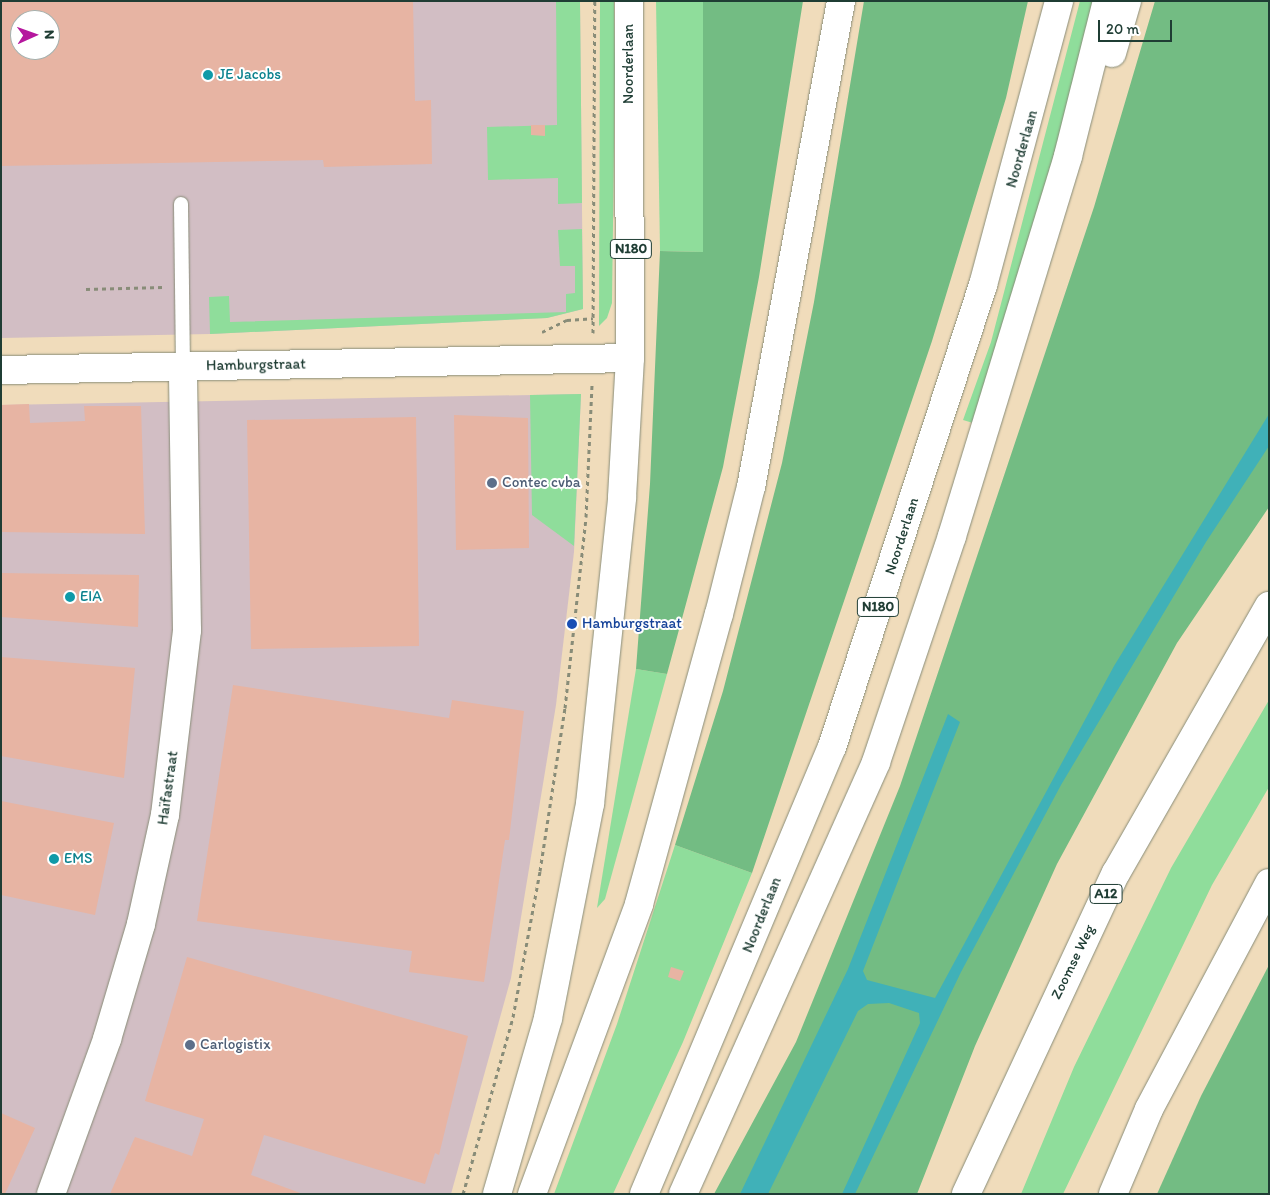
<!DOCTYPE html>
<html>
<head>
<meta charset="utf-8">
<style>
	body { margin:0 }
	#map { position:relative; width:1270px; height:1195px; overflow:hidden; background:#f0dcbb; font-family:Itim,sans-serif }
	div>[style] { position:absolute }
	.industrial>* { inset:0; background:#d2bec4 }
	.green>* { inset:0; background:#8fdd9b }
	.forest>* { inset:0; background:#73bc83 }
	.water>* { inset:0; background:#40b1b8 }
	.building>* { inset:0; background:#e7b4a3 }
	.path>* { height:3px; margin-top:-1.5px; transform-origin:0; background:repeating-linear-gradient(90deg,#888c78 0 4px,transparent 0 8px) }
	.roads { filter:drop-shadow(0 0 1px #888c78) drop-shadow(0 0 1px #888c78) }
	.service>* { height:14px; margin:-7px; padding:0 7px; transform-origin:7px; border-radius:7px; background:#fff }
	.minor>* { height:28px; margin:-14px; padding:0 14px; transform-origin:14px; border-radius:14px; background:#fff }
	.primary>* { height:28px; margin:-14px; padding:0 14px; transform-origin:14px; border-radius:14px; background:#fff }
	.trunk>* { height:28px; margin:-14px; padding:0 14px; transform-origin:14px; border-radius:14px; background:#fff }
	.motorway>* { height:28px; margin:-14px; padding:0 14px; transform-origin:14px; border-radius:14px; background:#fff }
	.dots>* { width:14px; height:14px; translate:-50% -50%; box-sizing:border-box; border:2px solid #fff; border-radius:50% }
	span { translate:-50% -50%; white-space:nowrap; text-align:center; line-height:1.15; -webkit-text-stroke:4px #fff; paint-order:stroke }
	.shield-label span { padding:1px 4px; background:#fff; border:1px solid; border-radius:4px; -webkit-text-stroke-width:0 }
	.shield-label { font-size:14px; color:#1f3d34; font-weight:700 }
	.street-label { font-size:15px; color:#1f3d34 }
	.culture-label { font-size:15px; color:#0d838f }
	.left { translate:0 -50%; text-align:left }
	.service-label { font-size:15px; color:#4e5e75 }
	.transit-label { font-size:15px; color:#164399 }
	.frame { position:absolute; inset:0; border:2px solid #1f3d34; pointer-events:none }
	.north { position:absolute; left:10px; top:10px; width:50px; height:50px; box-sizing:border-box; background:#fff; border:1px solid #a5b1ae; border-radius:50%; rotate:88deg; font-size:14px; font-weight:700; line-height:20px; text-align:center; color:#1f3d34 }
	.north::after { content:''; display:block; margin:auto; width:18px; height:22px; background:#b5179e; clip-path:polygon(50% 0,100% 100%,50% 72%,0 100%) }
	.scale { position:absolute; left:1098px; top:20px; width:74px; height:22px; box-sizing:border-box; border:2px solid #1f3d34; border-top:0; padding-left:6px; font-size:15px; line-height:18px; white-space:nowrap; color:#1f3d34; -webkit-text-stroke:4px #fff; paint-order:stroke }
</style>
</head>
<body>
<div id="map">
	<div class="industrial">
		<div style="clip-path:polygon(evenodd,1px 1px,580px 1px,583px 309px,547px 318px,210px 334px,1px 338px,1px 1px,20px 20px,50px 20px,50px 50px,20px 50px,20px 20px)"></div>
		<div style="clip-path:polygon(581px 394px,574px 552px,556px 705px,511px 978px,451px 1194px,1px 1194px,1px 405px)"></div>
	</div>
	<div class="green">
		<div style="clip-path:polygon(556px 1px,580px 1px,582px 203px,558px 204px,558px 178px,488px 180px,487px 127px,557px 125px)"></div>
		<div style="clip-path:polygon(600px 1px,614px 1px,615px 67px,612px 303px,607px 318px,599px 326px)"></div>
		<div style="clip-path:polygon(656px 1px,703px 1px,703px 252px,660px 251px)"></div>
		<div style="clip-path:polygon(1080px 1px,1096px 1px,1066px 117px,973px 423px,963px 420px,991px 342px)"></div>
		<div style="clip-path:polygon(582px 229px,583px 309px,547px 318px,210px 334px,209px 297px,229px 296px,230px 322px,566px 312px,566px 294px,575px 293px,575px 266px,560px 266px,558px 230px)"></div>
		<div style="clip-path:polygon(581px 394px,574px 546px,532px 515px,530px 395px)"></div>
		<div style="clip-path:polygon(636px 669px,667px 674px,605px 899px,597px 908px)"></div>
		<div style="clip-path:polygon(1269px 700px,1269px 787px,1212px 885px,1063px 1194px,1021px 1194px,1074px 1067px,1171px 868px)"></div>
		<div style="clip-path:polygon(675px 845px,752px 873px,683px 1042px,613px 1194px,554px 1194px,617px 1024px)"></div>
	</div>
	<div class="forest">
		<div style="clip-path:polygon(703px 1px,803px 1px,759px 277px,723px 467px,667px 674px,636px 669px,650px 484px,660px 251px,703px 252px)"></div>
		<div style="clip-path:polygon(864px 1px,1028px 1px,1006px 98px,932px 341px,752px 873px,675px 845px,723px 691px,782px 463px,814px 302px)"></div>
		<div style="clip-path:polygon(1155px 1px,1269px 1px,1269px 507px,1177px 643px,1057px 864px,975px 1046px,917px 1194px,714px 1194px,796px 1042px,900px 786px,1094px 207px)"></div>
		<div style="clip-path:polygon(1269px 965px,1269px 1194px,1157px 1194px,1201px 1096px)"></div>
	</div>
	<div class="water">
		<div style="clip-path:polygon(1269px 414px,1269px 446px,1206px 542px,1061px 785px,961px 972px,855px 1194px,842px 1194px,920px 1023px,919px 1013px,889px 1003px,868px 1004px,858px 1011px,768px 1194px,740px 1194px,848px 969px,948px 714px,960px 722px,863px 971px,867px 980px,935px 998px,1114px 666px)"></div>
	</div>
	<div class="building">
		<div style="clip-path:polygon(evenodd,1px 1px,413px 1px,415px 101px,431px 100px,432px 164px,324px 167px,323px 160px,1px 166px,1px 1px,20px 20px,50px 20px,50px 50px,20px 50px,20px 20px)"></div>
		<div style="clip-path:polygon(531px 125px,545px 125px,545px 136px,531px 135px)"></div>
		<div style="clip-path:polygon(29px 404px,30px 423px,85px 421px,84px 406px,141px 406px,145px 534px,1px 532px,1px 405px)"></div>
		<div style="clip-path:polygon(454px 415px,528px 418px,529px 548px,456px 550px)"></div>
		<div style="clip-path:polygon(416px 417px,419px 646px,251px 649px,247px 420px)"></div>
		<div style="clip-path:polygon(1px 573px,139px 575px,138px 627px,1px 617px)"></div>
		<div style="clip-path:polygon(1px 657px,135px 668px,124px 778px,1px 756px)"></div>
		<div style="clip-path:polygon(233px 685px,449px 718px,452px 700px,524px 711px,509px 840px,505px 840px,484px 982px,409px 972px,412px 951px,197px 921px)"></div>
		<div style="clip-path:polygon(1px 801px,114px 823px,95px 915px,1px 895px)"></div>
		<div style="clip-path:polygon(187px 957px,468px 1036px,439px 1155px,435px 1153px,425px 1184px,264px 1135px,251px 1175px,303px 1194px,110px 1194px,135px 1137px,192px 1156px,204px 1119px,145px 1101px)"></div>
		<div style="clip-path:polygon(671px 967px,684px 971px,680px 981px,668px 977px)"></div>
		<div style="clip-path:polygon(1px 1113px,35px 1128px,5px 1194px,1px 1194px)"></div>
	</div>
	<div class="path">
		<div style="left:86px;top:289px;width:77px;rotate:-1.5deg"></div>
		<div style="left:542px;top:332px;width:28px;rotate:-26deg"></div>
		<div style="left:567px;top:320px;width:26px;rotate:-4deg"></div>
		<div style="left:593px;top:333px;width:332px;rotate:-89.7deg"></div>
		<div style="left:463px;top:1194px;width:184px;rotate:-74.2deg"></div>
		<div style="left:513px;top:1017px;width:148px;rotate:-79.5deg"></div>
		<div style="left:540px;top:871px;width:165px;rotate:-81.3deg"></div>
		<div style="left:565px;top:708px;width:192px;rotate:-83.7deg"></div>
		<div style="left:586px;top:517px;width:133px;rotate:-87.4deg"></div>
	</div>
	<div class="roads">
		<div class="service">
			<div style="left:181px;top:204px;width:162px;rotate:89.3deg"></div>
		</div>
		<div class="minor">
			<div style="left:1px;top:370px;width:629px;rotate:-1.09deg"></div>
			<div style="left:51px;top:1194px;width:165px;rotate:-70.1deg"></div>
			<div style="left:107px;top:1039px;width:120px;rotate:-73.5deg"></div>
			<div style="left:141px;top:924px;width:112px;rotate:-77.6deg"></div>
			<div style="left:165px;top:815px;width:186px;rotate:-83.2deg"></div>
			<div style="left:187px;top:630px;width:264px;rotate:-90.9deg"></div>
		</div>
		<div class="primary">
			<div style="left:497px;top:1194px;width:183px;rotate:-73.8deg"></div>
			<div style="left:548px;top:1018px;width:218px;rotate:-78.9deg"></div>
			<div style="left:590px;top:804px;width:309px;rotate:-84deg"></div>
			<div style="left:622px;top:497px;width:139px;rotate:-86.7deg"></div>
			<div style="left:630px;top:358px;width:357px;rotate:-90.2deg"></div>
		</div>
		<div class="trunk">
			<div style="left:644px;top:1194px;width:485px;rotate:-67.2deg"></div>
			<div style="left:832px;top:747px;width:486px;rotate:-71.9deg"></div>
			<div style="left:983px;top:285px;width:294px;rotate:-75deg"></div>
		</div>
		<div class="motorway">
			<div style="left:1112px;top:53px;width:54px;rotate:-73.9deg"></div>
			<div style="left:532px;top:1194px;width:309px;rotate:-69.7deg"></div>
			<div style="left:639px;top:904px;width:301px;rotate:-74.6deg"></div>
			<div style="left:719px;top:614px;width:131px;rotate:-75.9deg"></div>
			<div style="left:751px;top:487px;width:494px;rotate:-79.5deg"></div>
			<div style="left:683px;top:1194px;width:473px;rotate:-65.9deg"></div>
			<div style="left:876px;top:762px;width:238px;rotate:-71.4deg"></div>
			<div style="left:952px;top:536px;width:397px;rotate:-73deg"></div>
			<div style="left:1068px;top:156px;width:160px;rotate:-75.9deg"></div>
			<div style="left:966px;top:1194px;width:354px;rotate:-65deg"></div>
			<div style="left:1116px;top:873px;width:308px;rotate:-60.2deg"></div>
			<div style="left:1113px;top:1194px;width:92px;rotate:-67deg"></div>
			<div style="left:1149px;top:1109px;width:256px;rotate:-62deg"></div>
		</div>
	</div>
	<div class="dots">
		<div style="left:208px;top:75px;background:#0f9aa8"></div>
		<div style="left:492px;top:483px;background:#5c6f8a"></div>
		<div style="left:70px;top:597px;background:#0f9aa8"></div>
		<div style="left:572px;top:624px;background:#1a4fb4"></div>
		<div style="left:54px;top:859px;background:#0f9aa8"></div>
		<div style="left:190px;top:1045px;background:#5c6f8a"></div>
	</div>
	<div class="shield-label">
		<span style="left:631px;top:249px">N180</span>
		<span style="left:878px;top:607px">N180</span>
		<span style="left:1106px;top:894px">A12</span>
	</div>
	<div class="street-label">
		<span style="left:629px;top:64px;rotate:-90deg">Noorderlaan</span>
		<span style="left:1022px;top:149px;rotate:-74deg">Noorderlaan</span>
		<span style="left:256px;top:365px;rotate:-1deg">Hamburgstraat</span>
		<span style="left:902px;top:536px;rotate:-72deg">Noorderlaan</span>
		<span style="left:168px;top:788px;rotate:-82deg">Haïfastraat</span>
		<span style="left:762px;top:915px;rotate:-68deg">Noorderlaan</span>
		<span style="left:1073px;top:962px;rotate:-64deg">Zoomse Weg</span>
	</div>
	<div class="culture-label">
		<span class="left" style="left:218px;top:75px">JE Jacobs</span>
		<span class="left" style="left:80px;top:597px">EIA</span>
		<span class="left" style="left:64px;top:859px">EMS</span>
	</div>
	<div class="service-label">
		<span class="left" style="left:502px;top:483px">Contec cvba</span>
		<span class="left" style="left:200px;top:1045px">Carlogistix</span>
	</div>
	<div class="transit-label">
		<span class="left" style="left:582px;top:624px">Hamburgstraat</span>
	</div>
	<div class="frame"></div>
	<div class="north">N</div>
	<div class="scale">20 m</div>
</div>
</body>
</html>
